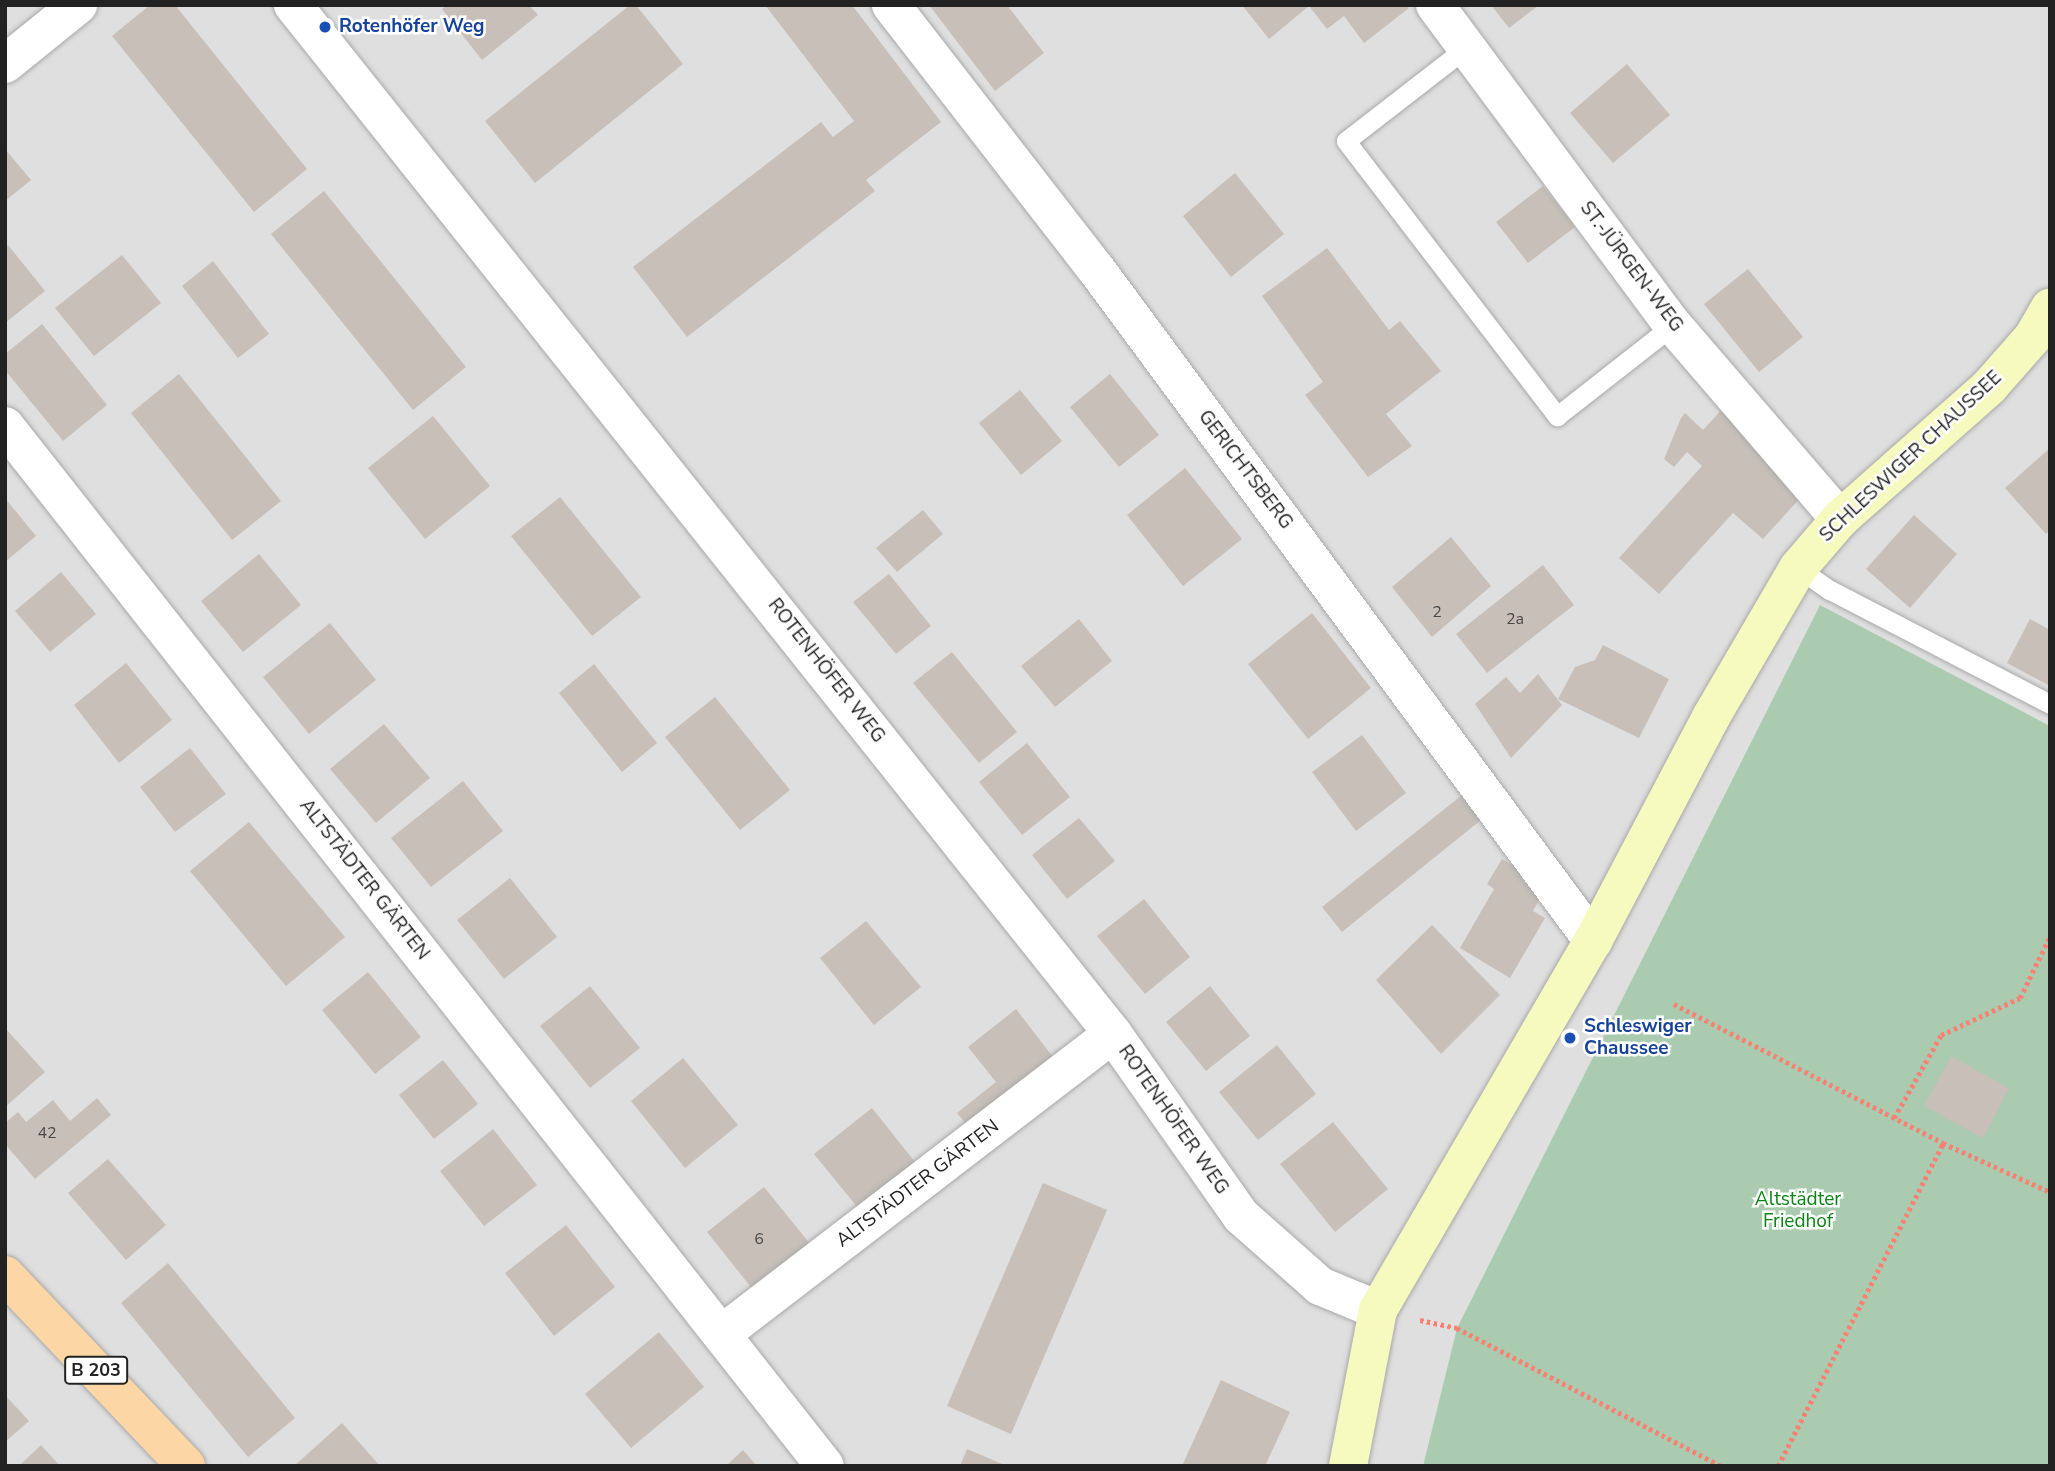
<!DOCTYPE html>
<html>
<head>
<meta charset="utf-8">
<style>
	body { margin:0 }
	#map { position:relative; width:2055px; height:1471px; overflow:hidden; background:#f2efe9; font-family:"Nunito Sans",sans-serif }
	div>[style] { position:absolute }
	.residential>* { inset:0; background:#e0dfdf }
	.cemetery>* { inset:0; background:#aacbaf }
	.building>* { inset:0; background:#c7bfb8 }
	.path>* { height:4.5px; margin-top:-2.25px; transform-origin:0; background:repeating-linear-gradient(90deg,#fa8072 0 3.5px,transparent 0 7px) }
	.roads { filter:drop-shadow(0 0 2px #a9a9a9) drop-shadow(0 0 2px #a9a9a9) }
	.lane>* { height:19px; margin:-9.5px; padding:0 9.5px; transform-origin:9.5px; border-radius:9.5px; background:#fff }
	.street>* { height:38px; margin:-19px; padding:0 19px; transform-origin:19px; border-radius:19px; background:#fff }
	.secondary>* { height:38px; margin:-19px; padding:0 19px; transform-origin:19px; border-radius:19px; background:#f7fabf }
	.primary>* { height:38px; margin:-19px; padding:0 19px; transform-origin:19px; border-radius:19px; background:#fcd6a4 }
	.dots>* { width:19px; height:19px; translate:-50% -50%; box-sizing:border-box; border:4px solid #fff; border-radius:50% }
	span { translate:-50% -50%; white-space:nowrap; text-align:center; line-height:1.15; -webkit-text-stroke:5px #fff; paint-order:stroke }
	.number-label { font-size:16px; color:#4b4948 }
	.number-label span { -webkit-text-stroke-width:0 }
	.shield-label span { padding:2px 5px; background:#fff; border:2px solid; border-radius:5px; -webkit-text-stroke-width:0 }
	.shield-label { font-size:18px; color:#222; font-weight:700 }
	.transit-label { font-size:19px; color:#164399; font-weight:700 }
	.left { translate:0 -50%; text-align:left }
	.street-label { font-size:19px; color:#222 }
	.park-label { font-size:19px; color:#0c8416 }
	.frame { position:absolute; inset:0; border:7px solid #222; pointer-events:none }
</style>
</head>
<body>
<div id="map">
	<div class="residential">
		<div style="clip-path:polygon(5px 5px,2050px 5px,2050px 726px,1820px 606px,1457px 1328px,1423px 1466px,5px 1466px)"></div>
	</div>
	<div class="cemetery">
		<div style="clip-path:polygon(1820px 605px,2050px 726px,2050px 1466px,1423px 1466px,1457px 1328px)"></div>
	</div>
	<div class="building">
		<div style="clip-path:polygon(150px 5px,175px 5px,307px 169px,254px 212px,112px 36px)"></div>
		<div style="clip-path:polygon(447px 5px,529px 5px,538px 15px,482px 60px,442px 9px)"></div>
		<div style="clip-path:polygon(630px 5px,636px 5px,683px 64px,535px 183px,485px 121px)"></div>
		<div style="clip-path:polygon(765px 5px,852px 5px,941px 122px,866px 180px,875px 191px,687px 337px,633px 267px,821px 122px,833px 137px,854px 121px)"></div>
		<div style="clip-path:polygon(929px 5px,1007px 5px,1044px 53px,995px 91px)"></div>
		<div style="clip-path:polygon(1242px 5px,1406px 5px,1409px 8px,1364px 43px,1344px 16px,1327px 29px,1309px 6px,1269px 39px)"></div>
		<div style="clip-path:polygon(1491px 5px,1539px 5px,1509px 28px)"></div>
		<div style="clip-path:polygon(1627px 64px,1670px 115px,1613px 163px,1570px 113px)"></div>
		<div style="clip-path:polygon(5px 149px,31px 180px,5px 201px)"></div>
		<div style="clip-path:polygon(1235px 173px,1284px 234px,1231px 277px,1183px 216px)"></div>
		<div style="clip-path:polygon(1543px 186px,1575px 227px,1528px 263px,1496px 222px)"></div>
		<div style="clip-path:polygon(324px 191px,466px 367px,413px 410px,271px 234px)"></div>
		<div style="clip-path:polygon(8px 245px,45px 291px,5px 323px,5px 248px)"></div>
		<div style="clip-path:polygon(1327px 248px,1389px 330px,1400px 321px,1441px 371px,1386px 414px,1412px 446px,1368px 477px,1305px 395px,1323px 382px,1262px 296px)"></div>
		<div style="clip-path:polygon(122px 255px,161px 303px,94px 356px,55px 308px)"></div>
		<div style="clip-path:polygon(213px 261px,269px 334px,238px 358px,182px 286px)"></div>
		<div style="clip-path:polygon(1748px 269px,1803px 337px,1759px 372px,1704px 304px)"></div>
		<div style="clip-path:polygon(42px 324px,107px 405px,63px 441px,5px 370px,5px 354px)"></div>
		<div style="clip-path:polygon(179px 374px,281px 501px,232px 540px,131px 413px)"></div>
		<div style="clip-path:polygon(1110px 374px,1159px 435px,1119px 467px,1070px 407px)"></div>
		<div style="clip-path:polygon(1020px 390px,1062px 441px,1021px 475px,979px 423px)"></div>
		<div style="clip-path:polygon(1726px 405px,1802px 496px,1763px 539px,1733px 513px,1659px 594px,1619px 558px,1702px 466px,1687px 452px,1674px 467px,1664px 459px,1681px 418px,1685px 413px,1703px 430px)"></div>
		<div style="clip-path:polygon(433px 416px,490px 486px,425px 539px,368px 468px)"></div>
		<div style="clip-path:polygon(2050px 448px,2050px 531px,2046px 534px,2005px 488px)"></div>
		<div style="clip-path:polygon(1185px 468px,1242px 539px,1183px 586px,1127px 515px)"></div>
		<div style="clip-path:polygon(560px 497px,641px 597px,592px 636px,511px 536px)"></div>
		<div style="clip-path:polygon(5px 498px,36px 536px,5px 562px)"></div>
		<div style="clip-path:polygon(923px 510px,943px 534px,897px 572px,876px 548px)"></div>
		<div style="clip-path:polygon(1914px 515px,1957px 554px,1910px 608px,1866px 569px)"></div>
		<div style="clip-path:polygon(1451px 537px,1491px 586px,1432px 637px,1392px 587px)"></div>
		<div style="clip-path:polygon(259px 554px,301px 605px,243px 652px,201px 601px)"></div>
		<div style="clip-path:polygon(1543px 565px,1574px 605px,1487px 673px,1456px 634px)"></div>
		<div style="clip-path:polygon(61px 572px,96px 614px,50px 652px,15px 611px)"></div>
		<div style="clip-path:polygon(889px 574px,931px 626px,896px 654px,853px 602px)"></div>
		<div style="clip-path:polygon(1312px 613px,1371px 688px,1308px 739px,1248px 664px)"></div>
		<div style="clip-path:polygon(1079px 619px,1112px 661px,1055px 707px,1021px 666px)"></div>
		<div style="clip-path:polygon(2030px 619px,2050px 630px,2050px 686px,2007px 663px)"></div>
		<div style="clip-path:polygon(330px 623px,376px 680px,309px 734px,263px 677px)"></div>
		<div style="clip-path:polygon(1603px 645px,1669px 679px,1639px 738px,1558px 699px,1575px 667px,1595px 660px)"></div>
		<div style="clip-path:polygon(952px 652px,1017px 732px,979px 763px,913px 683px)"></div>
		<div style="clip-path:polygon(126px 663px,172px 720px,119px 763px,74px 705px)"></div>
		<div style="clip-path:polygon(594px 664px,657px 743px,622px 772px,559px 693px)"></div>
		<div style="clip-path:polygon(1538px 674px,1562px 705px,1511px 758px,1475px 704px,1506px 677px,1520px 693px)"></div>
		<div style="clip-path:polygon(715px 697px,790px 790px,740px 830px,665px 737px)"></div>
		<div style="clip-path:polygon(384px 724px,430px 778px,376px 823px,330px 769px)"></div>
		<div style="clip-path:polygon(1362px 735px,1406px 793px,1356px 831px,1312px 772px)"></div>
		<div style="clip-path:polygon(1027px 743px,1070px 797px,1022px 835px,979px 782px)"></div>
		<div style="clip-path:polygon(190px 748px,226px 794px,175px 832px,140px 787px)"></div>
		<div style="clip-path:polygon(463px 781px,503px 831px,431px 887px,391px 838px)"></div>
		<div style="clip-path:polygon(1462px 795px,1481px 820px,1342px 932px,1322px 907px)"></div>
		<div style="clip-path:polygon(1079px 818px,1115px 861px,1067px 899px,1032px 855px)"></div>
		<div style="clip-path:polygon(249px 822px,345px 937px,286px 986px,190px 871px)"></div>
		<div style="clip-path:polygon(1502px 859px,1547px 886px,1533px 911px,1545px 918px,1510px 978px,1460px 948px,1494px 889px,1487px 884px)"></div>
		<div style="clip-path:polygon(510px 878px,557px 937px,504px 979px,457px 920px)"></div>
		<div style="clip-path:polygon(1144px 899px,1190px 957px,1145px 994px,1097px 936px)"></div>
		<div style="clip-path:polygon(866px 921px,921px 987px,874px 1025px,820px 958px)"></div>
		<div style="clip-path:polygon(1432px 925px,1500px 995px,1441px 1054px,1376px 980px)"></div>
		<div style="clip-path:polygon(368px 972px,421px 1037px,375px 1074px,322px 1010px)"></div>
		<div style="clip-path:polygon(590px 986px,640px 1048px,590px 1088px,540px 1026px)"></div>
		<div style="clip-path:polygon(1210px 986px,1250px 1036px,1206px 1071px,1166px 1022px)"></div>
		<div style="clip-path:polygon(1016px 1009px,1056px 1061px,970px 1129px,957px 1113px,996px 1082px,968px 1047px)"></div>
		<div style="clip-path:polygon(5px 1028px,45px 1072px,5px 1107px)"></div>
		<div style="clip-path:polygon(1277px 1045px,1316px 1094px,1258px 1140px,1219px 1092px)"></div>
		<div style="clip-path:polygon(1951px 1056px,2009px 1088px,1983px 1138px,1924px 1106px)"></div>
		<div style="clip-path:polygon(683px 1058px,738px 1125px,685px 1168px,631px 1101px)"></div>
		<div style="clip-path:polygon(443px 1060px,478px 1104px,434px 1139px,399px 1095px)"></div>
		<div style="clip-path:polygon(97px 1098px,111px 1115px,35px 1179px,5px 1144px,5px 1123px,18px 1112px,26px 1122px,53px 1100px,70px 1121px)"></div>
		<div style="clip-path:polygon(872px 1108px,915px 1162px,858px 1208px,814px 1154px)"></div>
		<div style="clip-path:polygon(1333px 1122px,1388px 1189px,1335px 1232px,1280px 1164px)"></div>
		<div style="clip-path:polygon(493px 1129px,537px 1185px,484px 1226px,440px 1171px)"></div>
		<div style="clip-path:polygon(108px 1159px,166px 1225px,126px 1260px,68px 1193px)"></div>
		<div style="clip-path:polygon(1043px 1183px,1107px 1210px,1011px 1434px,947px 1406px)"></div>
		<div style="clip-path:polygon(764px 1187px,811px 1245px,754px 1291px,707px 1232px)"></div>
		<div style="clip-path:polygon(566px 1225px,615px 1287px,554px 1336px,505px 1273px)"></div>
		<div style="clip-path:polygon(168px 1263px,295px 1418px,248px 1457px,121px 1303px)"></div>
		<div style="clip-path:polygon(659px 1332px,704px 1387px,631px 1448px,585px 1394px)"></div>
		<div style="clip-path:polygon(1221px 1380px,1290px 1412px,1265px 1466px,1182px 1466px)"></div>
		<div style="clip-path:polygon(5px 1395px,29px 1421px,5px 1442px)"></div>
		<div style="clip-path:polygon(342px 1423px,380px 1466px,294px 1466px)"></div>
		<div style="clip-path:polygon(41px 1445px,60px 1466px,19px 1466px)"></div>
		<div style="clip-path:polygon(967px 1449px,1007px 1466px,960px 1466px)"></div>
		<div style="clip-path:polygon(743px 1450px,757px 1466px,726px 1466px)"></div>
	</div>
	<div class="path">
		<div style="left:1674px;top:1004px;width:303px;rotate:27.3deg"></div>
		<div style="left:1943px;top:1143px;width:118px;rotate:24.6deg"></div>
		<div style="left:1894px;top:1118px;width:95px;rotate:-60.5deg"></div>
		<div style="left:1941px;top:1035px;width:87px;rotate:-25.1deg"></div>
		<div style="left:2020px;top:998px;width:69px;rotate:-64.2deg"></div>
		<div style="left:1420px;top:1320px;width:38px;rotate:12deg"></div>
		<div style="left:1457px;top:1328px;width:298px;rotate:27.6deg"></div>
		<div style="left:1778px;top:1466px;width:363px;rotate:-62.9deg"></div>
	</div>
	<div class="roads">
		<div class="lane">
			<div style="left:1467px;top:47px;width:153px;rotate:142.2deg"></div>
			<div style="left:1346px;top:141px;width:347px;rotate:52.5deg"></div>
			<div style="left:1557px;top:416px;width:147px;rotate:-38.1deg"></div>
			<div style="left:1798px;top:568px;width:39px;rotate:35deg"></div>
			<div style="left:1830px;top:590px;width:248px;rotate:27.4deg"></div>
		</div>
		<div class="street">
			<div style="left:293px;top:5px;width:1316px;rotate:51.45deg"></div>
			<div style="left:1113px;top:1034px;width:223px;rotate:54.9deg"></div>
			<div style="left:1241px;top:1216px;width:106px;rotate:41.5deg"></div>
			<div style="left:1320px;top:1286px;width:63px;rotate:22.5deg"></div>
			<div style="left:891px;top:5px;width:334px;rotate:52.2deg"></div>
			<div style="left:1096px;top:269px;width:836px;rotate:53.51deg"></div>
			<div style="left:1435px;top:5px;width:399px;rotate:53.4deg"></div>
			<div style="left:1673px;top:325px;width:256px;rotate:49.3deg"></div>
			<div style="left:5px;top:64px;width:94px;rotate:-38.9deg"></div>
			<div style="left:5px;top:426px;width:1324px;rotate:51.75deg"></div>
			<div style="left:723px;top:1333px;width:491px;rotate:-37.5deg"></div>
		</div>
		<div class="secondary">
			<div style="left:1348px;top:1466px;width:159px;rotate:-79.1deg"></div>
			<div style="left:1378px;top:1310px;width:427px;rotate:-59.8deg"></div>
			<div style="left:1593px;top:941px;width:253px;rotate:-62.2deg"></div>
			<div style="left:1711px;top:717px;width:173px;rotate:-59.7deg"></div>
			<div style="left:1798px;top:568px;width:65px;rotate:-49.4deg"></div>
			<div style="left:1840px;top:519px;width:199px;rotate:-41.5deg"></div>
			<div style="left:1989px;top:387px;width:67px;rotate:-48.7deg"></div>
			<div style="left:2033px;top:337px;width:34px;rotate:-60deg"></div>
		</div>
		<div class="primary">
			<div style="left:5px;top:1275px;width:263px;rotate:46.5deg"></div>
		</div>
	</div>
	<div class="dots">
		<div style="left:325px;top:27px;background:#1a4fb4"></div>
		<div style="left:1570px;top:1038px;background:#1a4fb4"></div>
	</div>
	<div class="number-label">
		<span style="left:1437px;top:612px">2</span>
		<span style="left:1515px;top:619px">2a</span>
		<span style="left:47px;top:1133px">42</span>
		<span style="left:759px;top:1239px">6</span>
	</div>
	<div class="shield-label">
		<span style="left:96px;top:1370px">B 203</span>
	</div>
	<div class="transit-label">
		<span class="left" style="left:339px;top:27px">Rotenhöfer Weg</span>
		<span class="left" style="left:1584px;top:1038px">Schleswiger<br>Chaussee</span>
	</div>
	<div class="street-label">
		<span style="left:1631px;top:267px;rotate:53deg">ST.-JÜRGEN-WEG</span>
		<span style="left:1911px;top:457px;rotate:-43deg">SCHLESWIGER CHAUSSEE</span>
		<span style="left:1245px;top:470px;rotate:53deg">GERICHTSBERG</span>
		<span style="left:826px;top:671px;rotate:52deg">ROTENHÖFER WEG</span>
		<span style="left:364px;top:880px;rotate:52deg">ALTSTÄDTER GÄRTEN</span>
		<span style="left:1173px;top:1120px;rotate:55deg">ROTENHÖFER WEG</span>
		<span style="left:918px;top:1184px;rotate:-37deg">ALTSTÄDTER GÄRTEN</span>
	</div>
	<div class="park-label">
		<span style="left:1798px;top:1211px">Altstädter<br>Friedhof</span>
	</div>
	<div class="frame"></div>
</div>
</body>
</html>
